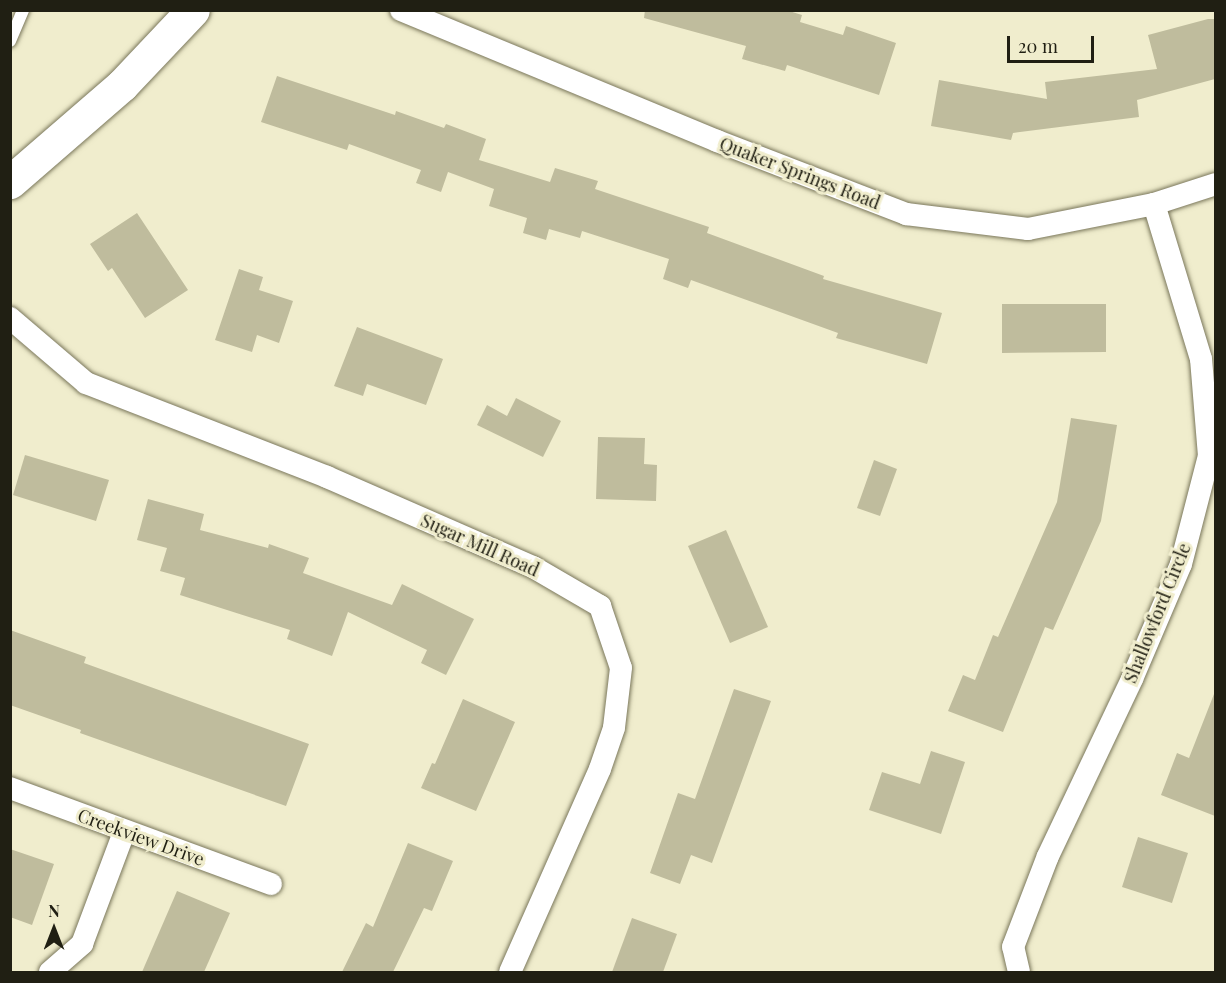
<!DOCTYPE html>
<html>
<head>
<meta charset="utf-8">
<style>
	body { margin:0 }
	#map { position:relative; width:1226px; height:983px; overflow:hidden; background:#f0edcd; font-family:"Playfair Display",serif }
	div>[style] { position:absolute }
	.building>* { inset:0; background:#bfbc9d }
	.roads { filter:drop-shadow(0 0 2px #7a775b) drop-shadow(0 0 2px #7a775b) }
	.lane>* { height:12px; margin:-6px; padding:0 6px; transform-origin:6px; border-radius:6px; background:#fff }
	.street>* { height:22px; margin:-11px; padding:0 11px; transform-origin:11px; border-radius:11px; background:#fff }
	.secondary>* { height:33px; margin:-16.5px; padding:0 16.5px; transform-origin:16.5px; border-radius:16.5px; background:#fff }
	span { translate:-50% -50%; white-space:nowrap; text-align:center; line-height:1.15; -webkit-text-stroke:6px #f0edcd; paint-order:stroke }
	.street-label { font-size:18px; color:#201f13 }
	.frame { position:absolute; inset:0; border:12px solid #201f13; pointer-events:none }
	.north { position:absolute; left:24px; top:899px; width:60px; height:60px; -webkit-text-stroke:4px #f0edcd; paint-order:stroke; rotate:0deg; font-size:16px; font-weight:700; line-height:24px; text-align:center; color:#201f13 }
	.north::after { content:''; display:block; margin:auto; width:21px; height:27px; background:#201f13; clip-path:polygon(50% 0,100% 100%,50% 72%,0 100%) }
	.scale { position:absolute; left:1007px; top:36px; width:87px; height:27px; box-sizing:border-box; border:3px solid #201f13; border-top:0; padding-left:8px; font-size:18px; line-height:21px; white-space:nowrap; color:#201f13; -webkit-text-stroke:4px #f0edcd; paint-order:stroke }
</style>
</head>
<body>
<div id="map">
	<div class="building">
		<div style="clip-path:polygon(645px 10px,786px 10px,802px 15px,800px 22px,843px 35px,846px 26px,896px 43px,879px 95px,787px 65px,785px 71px,742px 59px,746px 46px,644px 18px)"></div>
		<div style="clip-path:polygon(1208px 19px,1215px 19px,1215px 79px,1137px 100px,1139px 117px,1013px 133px,1011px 140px,931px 126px,939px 80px,1047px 99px,1045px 82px,1157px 69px,1148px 35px)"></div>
		<div style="clip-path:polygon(277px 76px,395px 115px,396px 111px,444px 128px,446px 124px,486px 139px,479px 160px,550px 182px,555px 168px,598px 181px,595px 189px,709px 227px,707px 233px,824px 276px,823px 279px,942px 313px,927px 364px,836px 338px,838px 333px,691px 280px,688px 288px,663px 279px,669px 259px,582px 231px,580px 238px,549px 229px,546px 240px,523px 233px,527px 218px,489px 206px,494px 189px,448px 172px,441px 192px,416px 183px,421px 170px,349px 144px,347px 150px,261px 122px)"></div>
		<div style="clip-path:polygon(137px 213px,188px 290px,145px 318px,112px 268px,108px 271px,90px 244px)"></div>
		<div style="clip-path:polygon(239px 269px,263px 277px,259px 290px,293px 301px,279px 343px,257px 335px,252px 352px,215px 340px)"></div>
		<div style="clip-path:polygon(1002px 304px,1106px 304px,1106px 352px,1002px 353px)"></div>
		<div style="clip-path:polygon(357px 327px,443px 359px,426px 405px,367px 384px,363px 396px,334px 386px)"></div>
		<div style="clip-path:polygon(516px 398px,561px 421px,543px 457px,477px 425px,487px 405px,507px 416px)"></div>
		<div style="clip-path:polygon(1071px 418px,1117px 425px,1101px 521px,1053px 630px,1045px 627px,1003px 732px,948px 711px,963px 675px,975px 680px,993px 635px,998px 637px,1057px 502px)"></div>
		<div style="clip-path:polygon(598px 437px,645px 438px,644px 464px,657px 465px,656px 501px,596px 499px)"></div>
		<div style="clip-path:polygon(25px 455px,109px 480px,96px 521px,13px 495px)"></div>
		<div style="clip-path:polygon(874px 460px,897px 469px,880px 516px,857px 508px)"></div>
		<div style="clip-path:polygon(148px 499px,204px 514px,200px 530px,268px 548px,269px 544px,309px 558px,303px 573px,392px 605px,402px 584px,474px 619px,446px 675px,421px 663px,427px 650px,348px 612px,332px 656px,287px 639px,290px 630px,180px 595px,185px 578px,160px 571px,167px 548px,137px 540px)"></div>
		<div style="clip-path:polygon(726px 530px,768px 627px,730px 643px,688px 546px)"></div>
		<div style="clip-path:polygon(10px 630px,86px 657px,84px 663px,309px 744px,286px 806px,80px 733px,81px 730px,10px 705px)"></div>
		<div style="clip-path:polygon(734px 689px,771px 701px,712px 863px,691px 855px,680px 884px,650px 873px,678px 793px,695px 799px)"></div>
		<div style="clip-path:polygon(1214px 694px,1215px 695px,1215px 816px,1161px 795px,1177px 753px,1189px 758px)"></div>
		<div style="clip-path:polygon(463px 699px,515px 722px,476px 811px,421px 788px,432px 763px,435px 764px)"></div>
		<div style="clip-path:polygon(931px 751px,965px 762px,941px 834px,869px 810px,882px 772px,920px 784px)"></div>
		<div style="clip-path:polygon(1138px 837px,1188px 853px,1172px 903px,1122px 887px)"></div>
		<div style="clip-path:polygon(408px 843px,453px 861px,432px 911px,424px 908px,393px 972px,342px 972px,366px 923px,373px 927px)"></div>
		<div style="clip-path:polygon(10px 849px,54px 864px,32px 925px,10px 917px)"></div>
		<div style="clip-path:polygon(177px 891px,230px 913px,204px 972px,142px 972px)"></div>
		<div style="clip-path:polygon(632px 918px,677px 934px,663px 972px,612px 972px)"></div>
	</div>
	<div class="roads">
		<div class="lane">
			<div style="left:10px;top:41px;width:34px;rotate:-67deg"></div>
		</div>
		<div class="street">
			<div style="left:401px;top:10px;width:342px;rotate:22.5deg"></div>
			<div style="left:717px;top:141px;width:203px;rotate:21.1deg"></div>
			<div style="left:906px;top:214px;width:123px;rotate:7deg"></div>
			<div style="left:1028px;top:229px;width:128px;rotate:-11.2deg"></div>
			<div style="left:1154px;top:204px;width:65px;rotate:-17.9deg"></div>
			<div style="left:10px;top:318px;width:100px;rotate:40.5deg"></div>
			<div style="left:86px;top:383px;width:259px;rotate:21.3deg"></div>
			<div style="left:327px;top:477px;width:225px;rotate:23.6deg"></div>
			<div style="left:533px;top:567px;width:78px;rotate:30.2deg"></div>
			<div style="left:600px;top:606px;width:65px;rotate:71.3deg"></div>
			<div style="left:621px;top:668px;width:60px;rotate:96.7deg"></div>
			<div style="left:614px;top:728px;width:43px;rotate:108.9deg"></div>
			<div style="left:600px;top:769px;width:222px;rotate:113.9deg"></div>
			<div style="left:10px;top:788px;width:278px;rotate:20.2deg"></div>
			<div style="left:50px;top:972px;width:43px;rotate:-41.2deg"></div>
			<div style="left:82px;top:944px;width:120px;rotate:-69.4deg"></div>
			<div style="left:1019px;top:972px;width:26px;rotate:-103deg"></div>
			<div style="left:1013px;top:947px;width:97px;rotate:-69deg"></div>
			<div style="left:1048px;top:856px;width:196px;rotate:-64.6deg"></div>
			<div style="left:1132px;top:679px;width:125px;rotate:-66.9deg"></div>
			<div style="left:1181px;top:564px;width:112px;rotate:-75.5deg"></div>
			<div style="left:1209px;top:456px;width:97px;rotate:-94.7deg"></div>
			<div style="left:1201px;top:359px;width:162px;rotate:-106.9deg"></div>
		</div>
		<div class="secondary">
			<div style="left:10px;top:182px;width:148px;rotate:-40.9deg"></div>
			<div style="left:122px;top:85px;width:103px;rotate:-46.6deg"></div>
		</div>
	</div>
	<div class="street-label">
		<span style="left:800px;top:173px;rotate:21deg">Quaker Springs Road</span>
		<span style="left:480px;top:545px;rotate:24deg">Sugar Mill Road</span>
		<span style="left:1157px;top:613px;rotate:-68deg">Shallowford Circle</span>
		<span style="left:141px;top:837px;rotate:20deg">Creekview Drive</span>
	</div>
	<div class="frame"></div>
	<div class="north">N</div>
	<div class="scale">20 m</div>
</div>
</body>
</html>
